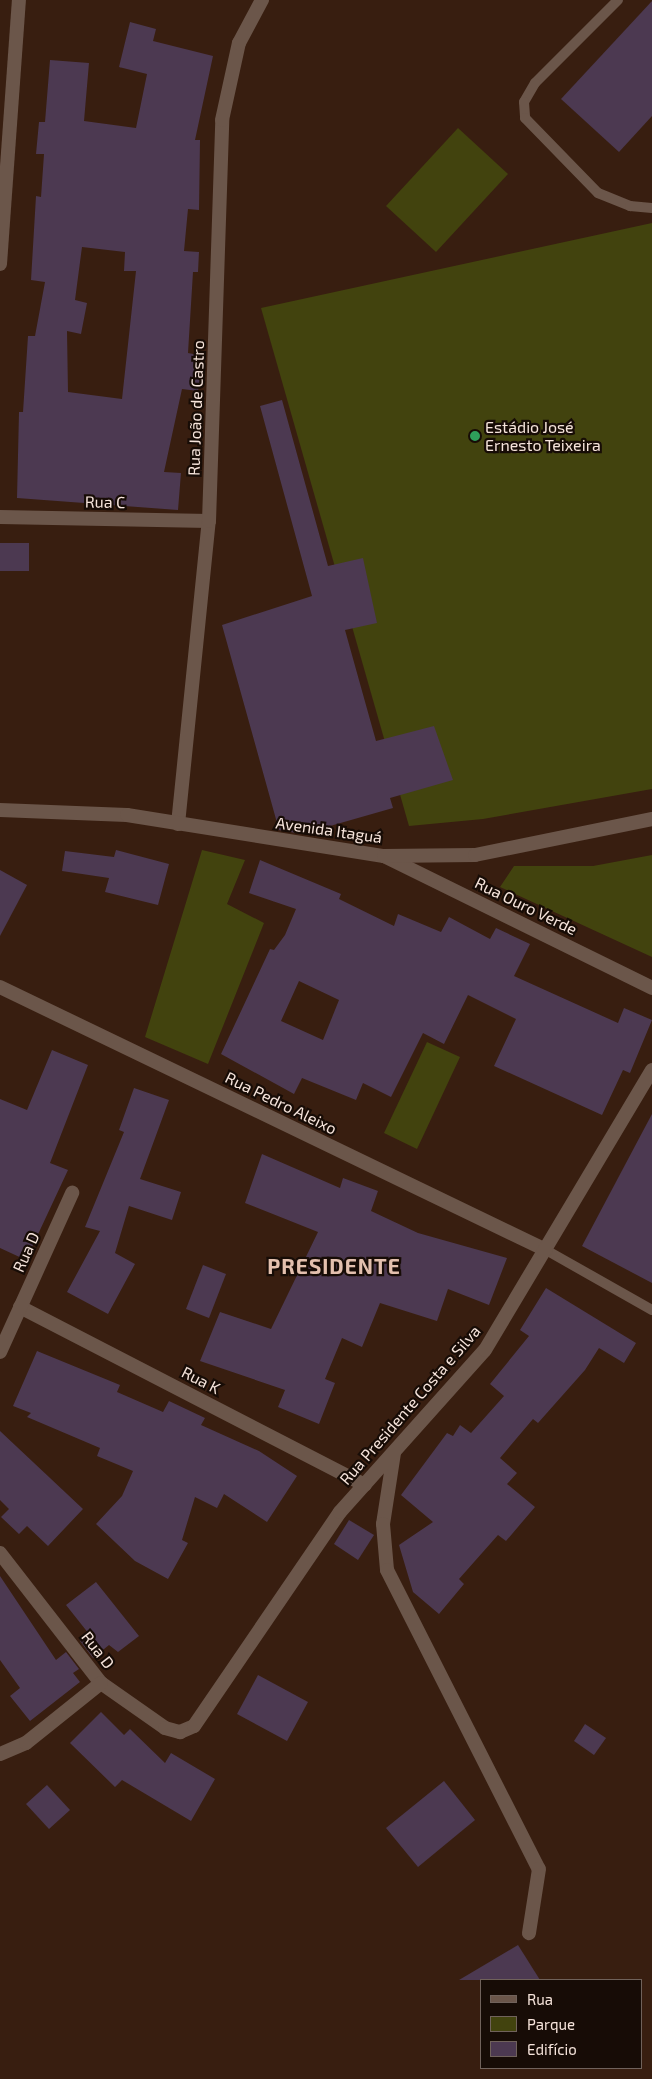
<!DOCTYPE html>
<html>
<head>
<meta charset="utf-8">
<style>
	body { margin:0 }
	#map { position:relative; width:652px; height:2079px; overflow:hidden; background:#381e10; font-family:"Exo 2",sans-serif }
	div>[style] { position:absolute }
	.green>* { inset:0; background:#42430e }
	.building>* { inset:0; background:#4c3951 }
	.service>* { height:10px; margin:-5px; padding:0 5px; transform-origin:5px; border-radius:5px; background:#6b564a }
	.minor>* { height:14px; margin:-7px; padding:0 7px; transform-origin:7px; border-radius:7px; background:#6b564a }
	.tertiary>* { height:14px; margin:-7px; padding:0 7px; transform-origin:7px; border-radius:7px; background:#6b564a }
	.dots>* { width:14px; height:14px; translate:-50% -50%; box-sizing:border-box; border:2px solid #170c06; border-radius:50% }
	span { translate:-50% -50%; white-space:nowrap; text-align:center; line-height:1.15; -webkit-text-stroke:4.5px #170c06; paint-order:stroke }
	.street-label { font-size:16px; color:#f6e4db }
	.poi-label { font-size:16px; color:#f6e4db }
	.left { translate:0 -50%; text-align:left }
	.district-label { font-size:21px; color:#e3c0ae; font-weight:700; letter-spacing:1px }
	.legend { position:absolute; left:480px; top:1979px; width:162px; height:90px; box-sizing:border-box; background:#170c06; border:1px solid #70625b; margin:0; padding:6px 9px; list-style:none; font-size:15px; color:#f6e4db }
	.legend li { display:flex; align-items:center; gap:10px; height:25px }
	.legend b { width:25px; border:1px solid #70625b }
</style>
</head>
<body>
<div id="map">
	<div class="green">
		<div style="clip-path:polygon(458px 128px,508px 174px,436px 252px,386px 206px)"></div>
		<div style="clip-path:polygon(652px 223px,652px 789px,483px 819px,409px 826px,261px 308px)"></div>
		<div style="clip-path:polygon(202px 850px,245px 860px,227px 904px,264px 923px,208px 1064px,145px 1037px)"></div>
		<div style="clip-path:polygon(652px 855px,652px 957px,500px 887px,514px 866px,593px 866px)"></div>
		<div style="clip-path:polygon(427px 1042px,460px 1057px,417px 1149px,384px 1133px)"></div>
	</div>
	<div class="building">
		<div style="clip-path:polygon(652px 1px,652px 116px,619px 152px,561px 99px)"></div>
		<div style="clip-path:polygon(evenodd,130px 22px,156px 29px,153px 41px,213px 56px,195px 140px,200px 140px,199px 210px,188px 209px,184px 251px,199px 252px,198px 272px,193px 272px,188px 353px,204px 356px,198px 391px,182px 389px,164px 472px,181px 473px,178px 510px,17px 498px,19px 412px,23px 412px,28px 336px,35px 336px,45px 282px,31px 280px,36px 196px,41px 197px,44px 154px,36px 154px,39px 122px,45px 122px,50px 60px,89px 63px,84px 121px,136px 128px,147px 74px,119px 67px,130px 22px,82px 247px,125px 252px,124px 271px,136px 271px,122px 399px,68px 392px,67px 331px,81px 334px,87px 303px,75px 300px,82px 247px)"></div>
		<div style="clip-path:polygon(282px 400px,328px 566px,363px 558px,377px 623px,345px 630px,376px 741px,434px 726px,453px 780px,390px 798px,393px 808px,302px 834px,279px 830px,222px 625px,312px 596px,260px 406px)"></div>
		<div style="clip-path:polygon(0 543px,29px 543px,29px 571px,0 571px)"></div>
		<div style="clip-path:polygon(116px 850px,169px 864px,158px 905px,105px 892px,109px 878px,62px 871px,65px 851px,114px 857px)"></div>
		<div style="clip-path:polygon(evenodd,260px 860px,341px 894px,339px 899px,394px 926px,398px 914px,441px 932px,449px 917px,490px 939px,496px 928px,530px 944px,514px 976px,618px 1023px,624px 1008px,652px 1020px,630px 1073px,623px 1070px,602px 1115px,494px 1066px,516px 1019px,468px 995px,444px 1044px,423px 1033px,391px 1097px,363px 1083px,356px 1100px,302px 1078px,294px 1094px,221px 1054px,270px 949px,274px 950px,285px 935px,296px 909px,249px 893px,260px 860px,299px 981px,339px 1000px,323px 1040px,281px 1021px,299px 981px)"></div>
		<div style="clip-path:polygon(0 870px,27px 885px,0 936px)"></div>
		<div style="clip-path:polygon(52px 1050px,88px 1065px,50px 1163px,68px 1170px,26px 1260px,0 1248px,0 1099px,27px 1110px)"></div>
		<div style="clip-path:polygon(134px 1088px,169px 1100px,140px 1179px,181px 1192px,172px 1220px,129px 1206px,115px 1253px,135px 1264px,108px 1314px,67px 1292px,100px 1231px,85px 1227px,124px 1132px,119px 1130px)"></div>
		<div style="clip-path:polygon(652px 1114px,652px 1283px,582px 1246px)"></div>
		<div style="clip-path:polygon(262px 1154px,340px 1188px,343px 1178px,378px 1191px,371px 1211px,418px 1233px,507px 1258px,489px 1305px,448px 1289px,437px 1321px,380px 1303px,362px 1347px,342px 1338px,325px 1379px,335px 1383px,319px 1424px,278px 1407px,285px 1390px,200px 1361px,220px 1312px,271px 1329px,318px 1232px,245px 1203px)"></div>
		<div style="clip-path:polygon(203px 1265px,226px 1274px,209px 1318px,186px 1309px)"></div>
		<div style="clip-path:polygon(546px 1288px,636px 1343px,624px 1363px,599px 1348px,585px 1370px,538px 1423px,533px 1419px,500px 1458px,517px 1473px,507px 1484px,535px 1507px,506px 1541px,498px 1535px,459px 1579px,464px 1584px,439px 1614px,413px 1592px,399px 1545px,433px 1522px,401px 1495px,447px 1433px,453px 1436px,460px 1425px,471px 1433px,504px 1396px,490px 1384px,529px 1336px,520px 1330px)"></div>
		<div style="clip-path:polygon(37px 1351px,120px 1385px,117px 1392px,163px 1412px,169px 1401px,205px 1418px,201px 1425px,259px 1451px,297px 1476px,267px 1522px,224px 1494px,217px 1508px,195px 1497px,182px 1540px,188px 1543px,168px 1579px,135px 1561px,96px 1524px,122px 1496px,133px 1471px,97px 1456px,100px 1448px,27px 1417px,31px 1413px,13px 1406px)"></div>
		<div style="clip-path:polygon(0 1431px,83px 1509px,48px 1546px,27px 1526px,19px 1534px,1px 1517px,9px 1509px,0 1500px)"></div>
		<div style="clip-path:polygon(349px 1520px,374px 1535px,358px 1560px,334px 1544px)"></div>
		<div style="clip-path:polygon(0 1576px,56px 1660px,66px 1652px,79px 1669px,73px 1673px,80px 1682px,30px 1721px,10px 1696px,20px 1688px,0 1660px)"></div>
		<div style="clip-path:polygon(96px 1582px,139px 1636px,118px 1652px,109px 1645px,93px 1658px,80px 1641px,89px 1634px,66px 1605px)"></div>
		<div style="clip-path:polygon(258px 1675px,308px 1702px,287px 1741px,237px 1714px)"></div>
		<div style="clip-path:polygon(101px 1712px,124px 1735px,130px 1729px,165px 1763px,171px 1753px,215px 1779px,191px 1821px,122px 1780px,115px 1787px,70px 1743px)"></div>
		<div style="clip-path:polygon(585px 1724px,606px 1738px,594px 1755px,574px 1741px)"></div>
		<div style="clip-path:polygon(444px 1781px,475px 1820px,418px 1867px,386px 1828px)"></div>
		<div style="clip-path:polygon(47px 1785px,70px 1810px,49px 1829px,26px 1804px)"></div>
		<div style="clip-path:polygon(518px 1945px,540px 1980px,459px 1980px)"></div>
	</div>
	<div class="service">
		<div style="left:618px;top:0;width:117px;rotate:135deg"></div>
		<div style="left:535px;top:83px;width:22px;rotate:120deg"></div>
		<div style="left:524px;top:102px;width:16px;rotate:86deg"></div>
		<div style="left:525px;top:118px;width:105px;rotate:45.8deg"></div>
		<div style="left:598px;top:193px;width:35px;rotate:22deg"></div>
		<div style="left:630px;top:206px;width:22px;rotate:5deg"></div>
		<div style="left:546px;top:1250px;width:122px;rotate:29.5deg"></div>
	</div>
	<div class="minor">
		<div style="left:0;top:264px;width:265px;rotate:-85.9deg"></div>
		<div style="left:0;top:517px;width:209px;rotate:1.1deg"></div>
		<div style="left:178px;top:824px;width:305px;rotate:-84.2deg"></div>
		<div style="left:209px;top:521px;width:401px;rotate:-88.1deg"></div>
		<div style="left:222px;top:120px;width:79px;rotate:-77.6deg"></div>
		<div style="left:239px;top:43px;width:49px;rotate:-61.9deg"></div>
		<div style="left:384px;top:856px;width:299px;rotate:26.2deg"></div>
		<div style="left:0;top:987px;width:606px;rotate:25.72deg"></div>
		<div style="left:20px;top:1307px;width:388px;rotate:27.3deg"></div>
		<div style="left:0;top:1352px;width:175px;rotate:-65.6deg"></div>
		<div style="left:394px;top:1453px;width:72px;rotate:98.8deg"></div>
		<div style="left:383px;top:1524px;width:46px;rotate:85deg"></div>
		<div style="left:387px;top:1570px;width:335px;rotate:63.1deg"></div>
		<div style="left:539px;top:1869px;width:65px;rotate:98.9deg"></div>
		<div style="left:0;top:1553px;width:165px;rotate:52.2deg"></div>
		<div style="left:101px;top:1683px;width:78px;rotate:35.1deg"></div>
		<div style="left:165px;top:1728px;width:16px;rotate:15deg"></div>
		<div style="left:180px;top:1732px;width:15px;rotate:-23deg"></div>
		<div style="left:194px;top:1726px;width:259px;rotate:-55.7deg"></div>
		<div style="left:340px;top:1512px;width:217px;rotate:-48.2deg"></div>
		<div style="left:485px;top:1350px;width:326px;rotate:-59.2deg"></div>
		<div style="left:0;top:1754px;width:28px;rotate:-23deg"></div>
		<div style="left:26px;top:1743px;width:96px;rotate:-38.7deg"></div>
	</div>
	<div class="tertiary">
		<div style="left:0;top:810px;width:127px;rotate:2.3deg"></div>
		<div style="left:127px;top:815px;width:260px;rotate:9.1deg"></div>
		<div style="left:384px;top:856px;width:91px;rotate:-0.6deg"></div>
		<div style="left:475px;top:855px;width:181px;rotate:-11.5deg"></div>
	</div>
	<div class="dots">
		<div style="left:475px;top:436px;background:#2e9e5b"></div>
	</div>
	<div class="street-label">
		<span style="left:196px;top:408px;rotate:-88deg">Rua João de Castro</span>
		<span style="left:105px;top:502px;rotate:1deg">Rua C</span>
		<span style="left:329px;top:830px;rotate:8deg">Avenida Itaguá</span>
		<span style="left:526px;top:906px;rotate:26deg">Rua Ouro Verde</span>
		<span style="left:281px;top:1103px;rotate:26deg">Rua Pedro Aleixo</span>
		<span style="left:26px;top:1252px;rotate:-66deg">Rua D</span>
		<span style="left:201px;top:1380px;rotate:27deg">Rua K</span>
		<span style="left:410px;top:1405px;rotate:-49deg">Rua Presidente Costa e Silva</span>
		<span style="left:98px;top:1650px;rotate:52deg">Rua D</span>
	</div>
	<div class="poi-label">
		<span class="left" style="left:485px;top:436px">Estádio José<br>Ernesto Teixeira</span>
	</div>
	<div class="district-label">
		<span style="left:334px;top:1266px">PRESIDENTE</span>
	</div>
	<ul class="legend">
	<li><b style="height:6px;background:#6b564a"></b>Rua</li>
	<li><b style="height:14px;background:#42430e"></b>Parque</li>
	<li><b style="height:14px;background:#4c3951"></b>Edifício</li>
	</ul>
</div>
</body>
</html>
